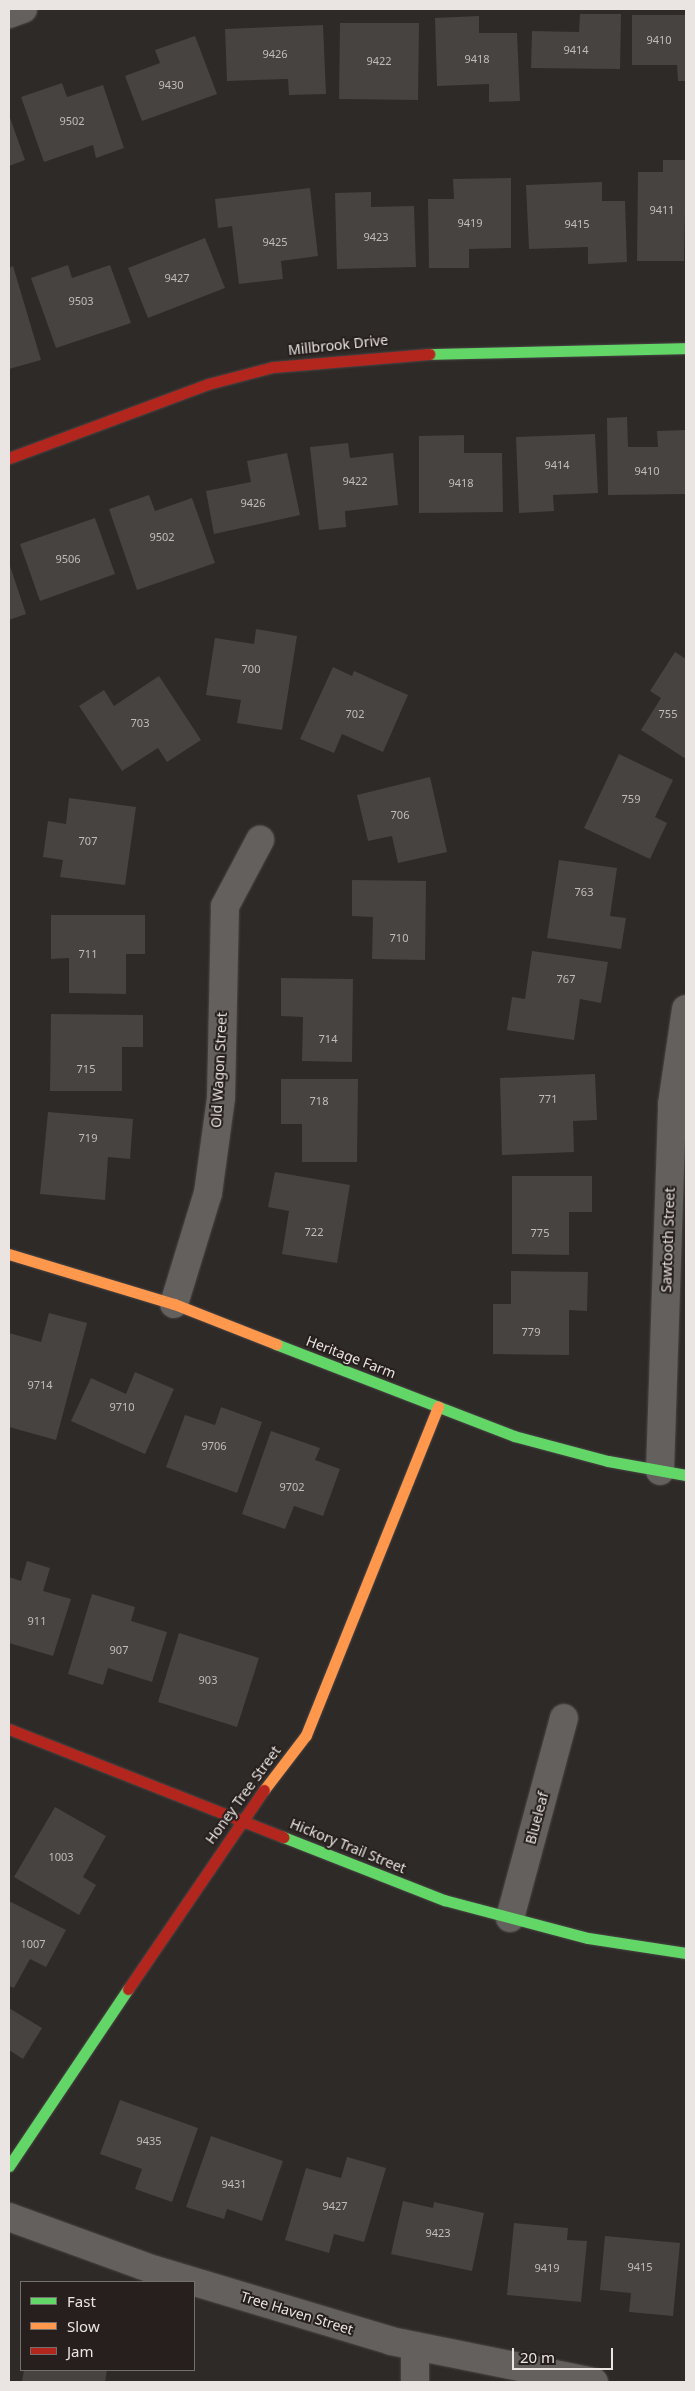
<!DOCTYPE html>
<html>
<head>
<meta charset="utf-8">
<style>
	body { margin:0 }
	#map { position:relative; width:695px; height:2391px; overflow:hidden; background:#2e2a28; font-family:"Noto Sans",sans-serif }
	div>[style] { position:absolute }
	.building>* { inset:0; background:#464341 }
	.roads { filter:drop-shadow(0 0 1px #484544) drop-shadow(0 0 1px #484544) }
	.street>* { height:28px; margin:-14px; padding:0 14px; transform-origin:14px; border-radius:14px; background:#63605e }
	.fast>* { height:11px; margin:-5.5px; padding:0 5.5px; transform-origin:5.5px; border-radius:5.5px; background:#63d668 }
	.slow>* { height:11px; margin:-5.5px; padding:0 5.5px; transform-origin:5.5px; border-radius:5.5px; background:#ff974d }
	.jam>* { height:11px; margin:-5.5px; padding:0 5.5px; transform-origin:5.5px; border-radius:5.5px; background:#b3261e }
	span { translate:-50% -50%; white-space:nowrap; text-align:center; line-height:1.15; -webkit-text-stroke:4px #261f1d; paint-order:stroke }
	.number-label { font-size:11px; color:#c1bcba }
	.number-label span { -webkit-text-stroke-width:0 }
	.street-label { font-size:14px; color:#eae5e3 }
	.frame { position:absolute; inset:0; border:10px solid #eae5e3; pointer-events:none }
	.legend { position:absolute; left:20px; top:2281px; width:175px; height:90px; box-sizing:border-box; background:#261f1d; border:1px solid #746e6c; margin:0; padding:6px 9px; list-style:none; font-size:15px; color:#eae5e3 }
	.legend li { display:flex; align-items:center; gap:10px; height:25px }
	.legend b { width:25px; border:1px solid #746e6c }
	.scale { position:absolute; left:512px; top:2348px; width:101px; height:22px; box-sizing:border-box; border:2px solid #eae5e3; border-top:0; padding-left:6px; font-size:15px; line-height:18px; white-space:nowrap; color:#eae5e3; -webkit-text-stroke:4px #261f1d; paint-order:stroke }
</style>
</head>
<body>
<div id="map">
	<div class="building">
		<div style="clip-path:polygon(580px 14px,621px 14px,620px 69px,531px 68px,532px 31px,579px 32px)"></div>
		<div style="clip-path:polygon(632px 15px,686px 15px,686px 81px,678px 81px,677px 65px,632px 65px)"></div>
		<div style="clip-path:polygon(479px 16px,479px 33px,517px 33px,520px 101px,489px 102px,489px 84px,437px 86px,435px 18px)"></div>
		<div style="clip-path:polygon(340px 23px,419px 23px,418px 100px,339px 99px)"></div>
		<div style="clip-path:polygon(323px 25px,326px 94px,289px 95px,288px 79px,227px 81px,225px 29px)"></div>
		<div style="clip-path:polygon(195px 36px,217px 94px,142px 121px,125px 76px,160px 63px,155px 50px)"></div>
		<div style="clip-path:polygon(62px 83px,67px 97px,103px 85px,124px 148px,96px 158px,93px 145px,44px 162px,21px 97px)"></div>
		<div style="clip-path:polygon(9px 115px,25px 160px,9px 166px)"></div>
		<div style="clip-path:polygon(663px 160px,686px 160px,684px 261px,637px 261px,638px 172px,663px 172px)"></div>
		<div style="clip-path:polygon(511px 178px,511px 248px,469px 249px,469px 268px,429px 268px,428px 199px,454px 199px,453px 179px)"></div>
		<div style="clip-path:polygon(602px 182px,602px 201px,625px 201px,627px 262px,588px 264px,588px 247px,529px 249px,526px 185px)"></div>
		<div style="clip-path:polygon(310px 188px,318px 256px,281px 261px,283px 279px,239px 284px,232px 226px,218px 228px,215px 199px)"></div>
		<div style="clip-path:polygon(371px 192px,371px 207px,414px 206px,416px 267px,337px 269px,335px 193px)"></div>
		<div style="clip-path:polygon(205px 238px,225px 288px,148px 318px,128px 268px)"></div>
		<div style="clip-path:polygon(68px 265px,72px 278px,110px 265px,131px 323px,56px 348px,31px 278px)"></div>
		<div style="clip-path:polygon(13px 266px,41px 360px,9px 369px,9px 268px)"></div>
		<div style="clip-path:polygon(627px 417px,628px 447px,658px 447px,657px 431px,686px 430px,686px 494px,608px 495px,607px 418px)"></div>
		<div style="clip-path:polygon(595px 434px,598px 493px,553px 495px,554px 511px,519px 513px,516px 437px)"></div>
		<div style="clip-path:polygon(464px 435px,464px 453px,502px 453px,503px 512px,419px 513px,419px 436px)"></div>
		<div style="clip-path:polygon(348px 443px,350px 458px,393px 453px,398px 505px,345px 511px,346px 527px,319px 530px,310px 447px)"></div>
		<div style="clip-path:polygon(287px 453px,300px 515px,214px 534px,206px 491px,251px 482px,247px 461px)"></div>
		<div style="clip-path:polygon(149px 495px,155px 511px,192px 498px,215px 563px,137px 590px,109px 509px)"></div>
		<div style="clip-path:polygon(95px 518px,115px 574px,40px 601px,20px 544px)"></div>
		<div style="clip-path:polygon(9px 563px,26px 614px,9px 620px)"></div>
		<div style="clip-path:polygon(256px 629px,297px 636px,282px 730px,237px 723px,241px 700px,206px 695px,215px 638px,254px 644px)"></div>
		<div style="clip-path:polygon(675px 652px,686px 659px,686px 759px,641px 730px,661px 698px,650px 691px)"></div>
		<div style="clip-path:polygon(333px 667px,352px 676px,354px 671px,408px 695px,383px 752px,342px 734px,334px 753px,300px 739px)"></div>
		<div style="clip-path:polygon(159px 676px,201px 740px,167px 762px,158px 748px,122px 771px,79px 706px,104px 690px,114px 706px)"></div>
		<div style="clip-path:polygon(619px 754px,673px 780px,655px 817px,667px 823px,650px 859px,584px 828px)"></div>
		<div style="clip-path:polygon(430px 777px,447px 852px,398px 863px,392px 836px,368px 841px,357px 795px)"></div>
		<div style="clip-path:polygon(69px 798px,136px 807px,125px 885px,60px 877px,63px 860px,43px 857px,48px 821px,66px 824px)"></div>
		<div style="clip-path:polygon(559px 860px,617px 868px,610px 916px,626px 918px,621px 949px,547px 938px)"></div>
		<div style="clip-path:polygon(352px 880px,426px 881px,425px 960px,372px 959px,373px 917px,352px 916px)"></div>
		<div style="clip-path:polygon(51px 915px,145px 915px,145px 954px,126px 954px,126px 994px,69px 993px,69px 958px,51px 959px)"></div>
		<div style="clip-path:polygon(532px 951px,608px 962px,601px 1003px,580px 999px,574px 1040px,507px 1030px,512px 997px,525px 999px)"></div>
		<div style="clip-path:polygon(281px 978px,353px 979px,352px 1062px,302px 1061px,303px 1017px,281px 1016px)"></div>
		<div style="clip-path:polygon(51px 1014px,143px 1015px,143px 1047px,122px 1047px,122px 1091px,50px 1091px)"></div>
		<div style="clip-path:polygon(595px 1074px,597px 1120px,573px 1121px,574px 1152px,502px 1155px,500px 1078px)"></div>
		<div style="clip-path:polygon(281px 1079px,358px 1079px,357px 1162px,302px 1162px,302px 1124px,281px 1124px)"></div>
		<div style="clip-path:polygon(48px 1112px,133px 1119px,130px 1159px,108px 1157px,105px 1200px,40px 1194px)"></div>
		<div style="clip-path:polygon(275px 1172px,350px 1185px,337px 1263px,282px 1254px,289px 1211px,268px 1207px)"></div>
		<div style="clip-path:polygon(512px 1176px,592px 1176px,592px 1212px,569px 1212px,569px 1255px,512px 1254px)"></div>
		<div style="clip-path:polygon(511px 1271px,588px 1272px,587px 1311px,569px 1310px,569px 1355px,493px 1354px,493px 1304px,511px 1304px)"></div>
		<div style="clip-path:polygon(49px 1313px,87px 1323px,56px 1440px,9px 1427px,9px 1333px,41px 1342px)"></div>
		<div style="clip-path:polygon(135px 1372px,174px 1389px,145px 1454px,71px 1421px,91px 1378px,126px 1394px)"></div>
		<div style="clip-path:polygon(221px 1407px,262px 1422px,237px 1493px,166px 1467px,185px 1415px,215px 1425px)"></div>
		<div style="clip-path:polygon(271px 1431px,320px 1448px,315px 1460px,340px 1469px,323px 1516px,294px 1506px,285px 1529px,242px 1514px)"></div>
		<div style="clip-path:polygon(27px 1561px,50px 1568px,43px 1591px,71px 1599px,53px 1656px,9px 1643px,9px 1577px,21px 1581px)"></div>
		<div style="clip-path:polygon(92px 1594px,135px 1607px,131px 1621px,167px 1632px,152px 1682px,108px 1668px,103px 1685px,68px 1674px)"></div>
		<div style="clip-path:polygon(179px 1633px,259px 1658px,237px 1727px,158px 1702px)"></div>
		<div style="clip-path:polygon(55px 1807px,106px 1836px,83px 1877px,96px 1885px,79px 1915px,14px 1877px)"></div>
		<div style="clip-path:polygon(9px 1901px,66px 1930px,46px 1967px,30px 1959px,14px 1988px,9px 1986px)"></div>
		<div style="clip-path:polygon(9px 2008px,42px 2028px,23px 2059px,9px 2050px)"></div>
		<div style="clip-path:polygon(120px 2100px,198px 2128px,172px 2202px,135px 2189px,142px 2169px,100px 2154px)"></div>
		<div style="clip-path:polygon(211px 2136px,283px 2161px,262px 2221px,227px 2209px,224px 2219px,186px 2207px)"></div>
		<div style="clip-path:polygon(347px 2157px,386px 2168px,364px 2242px,334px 2234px,329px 2253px,285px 2240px,306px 2168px,341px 2178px)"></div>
		<div style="clip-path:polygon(403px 2201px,433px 2208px,434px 2202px,484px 2213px,472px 2271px,391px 2254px)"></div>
		<div style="clip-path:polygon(514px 2223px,568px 2228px,567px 2240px,587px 2241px,581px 2302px,507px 2295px)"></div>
		<div style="clip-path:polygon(605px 2236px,680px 2243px,673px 2316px,629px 2312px,631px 2293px,600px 2290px)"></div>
		<div style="clip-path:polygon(24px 2370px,107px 2370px,105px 2382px,22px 2382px)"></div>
	</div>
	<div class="roads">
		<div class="street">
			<div style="left:9px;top:14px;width:15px;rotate:-20deg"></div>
			<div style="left:174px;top:1304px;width:116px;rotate:-73deg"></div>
			<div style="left:208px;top:1193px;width:96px;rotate:-82.2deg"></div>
			<div style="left:221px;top:1098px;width:192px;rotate:-88.8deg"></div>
			<div style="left:225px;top:906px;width:75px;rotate:-62.1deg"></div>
			<div style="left:660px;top:1471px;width:367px;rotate:-88.1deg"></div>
			<div style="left:672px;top:1104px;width:96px;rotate:-81.6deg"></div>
			<div style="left:510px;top:1918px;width:207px;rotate:-74.9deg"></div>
			<div style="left:9px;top:2217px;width:155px;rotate:20deg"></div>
			<div style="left:155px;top:2270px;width:246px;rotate:16.7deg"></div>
			<div style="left:391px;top:2341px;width:207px;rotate:11.4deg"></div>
			<div style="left:415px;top:2382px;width:36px;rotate:-90deg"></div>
		</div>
		<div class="fast">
			<div style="left:429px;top:354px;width:257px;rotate:-1.3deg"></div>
			<div style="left:276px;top:1344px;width:255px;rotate:21.1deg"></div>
			<div style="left:514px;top:1436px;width:97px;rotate:14.9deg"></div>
			<div style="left:608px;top:1461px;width:79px;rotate:10.2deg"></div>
			<div style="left:283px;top:1837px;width:173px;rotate:21.4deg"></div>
			<div style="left:444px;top:1900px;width:149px;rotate:14.8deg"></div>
			<div style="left:588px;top:1938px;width:99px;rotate:8.7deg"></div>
			<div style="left:9px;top:2166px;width:213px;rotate:-56.1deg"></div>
		</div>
		<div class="slow">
			<div style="left:9px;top:1254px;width:172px;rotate:16.9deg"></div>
			<div style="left:174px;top:1304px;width:110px;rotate:21.4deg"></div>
			<div style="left:264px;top:1790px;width:69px;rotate:-52.6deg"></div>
			<div style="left:306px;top:1735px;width:354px;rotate:-68.1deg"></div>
		</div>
		<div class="jam">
			<div style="left:9px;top:458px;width:212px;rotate:-20.4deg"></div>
			<div style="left:208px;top:384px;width:67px;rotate:-14.7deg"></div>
			<div style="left:273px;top:367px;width:157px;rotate:-4.8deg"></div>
			<div style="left:9px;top:1729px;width:295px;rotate:21.5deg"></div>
			<div style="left:128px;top:1989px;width:241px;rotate:-55.7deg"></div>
		</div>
	</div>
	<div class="number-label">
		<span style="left:659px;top:40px">9410</span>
		<span style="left:576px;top:50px">9414</span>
		<span style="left:275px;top:54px">9426</span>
		<span style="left:477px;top:59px">9418</span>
		<span style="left:379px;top:61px">9422</span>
		<span style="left:171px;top:85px">9430</span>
		<span style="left:72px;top:121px">9502</span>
		<span style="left:662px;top:210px">9411</span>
		<span style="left:470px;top:223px">9419</span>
		<span style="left:577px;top:224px">9415</span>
		<span style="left:376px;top:237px">9423</span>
		<span style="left:275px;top:242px">9425</span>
		<span style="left:177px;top:278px">9427</span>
		<span style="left:81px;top:301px">9503</span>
		<span style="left:557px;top:465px">9414</span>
		<span style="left:647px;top:471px">9410</span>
		<span style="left:355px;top:481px">9422</span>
		<span style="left:461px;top:483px">9418</span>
		<span style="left:253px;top:503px">9426</span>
		<span style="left:162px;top:537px">9502</span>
		<span style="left:68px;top:559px">9506</span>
		<span style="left:251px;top:669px">700</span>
		<span style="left:355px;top:714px">702</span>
		<span style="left:668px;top:714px">755</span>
		<span style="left:140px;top:723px">703</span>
		<span style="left:631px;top:799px">759</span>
		<span style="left:400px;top:815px">706</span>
		<span style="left:88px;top:841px">707</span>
		<span style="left:584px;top:892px">763</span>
		<span style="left:399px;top:938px">710</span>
		<span style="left:88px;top:954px">711</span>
		<span style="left:566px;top:979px">767</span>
		<span style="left:328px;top:1039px">714</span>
		<span style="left:86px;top:1069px">715</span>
		<span style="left:548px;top:1099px">771</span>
		<span style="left:319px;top:1101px">718</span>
		<span style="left:88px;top:1138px">719</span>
		<span style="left:314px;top:1232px">722</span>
		<span style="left:540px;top:1233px">775</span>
		<span style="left:531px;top:1332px">779</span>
		<span style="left:40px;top:1385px">9714</span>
		<span style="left:122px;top:1407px">9710</span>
		<span style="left:214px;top:1446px">9706</span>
		<span style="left:292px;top:1487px">9702</span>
		<span style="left:37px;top:1621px">911</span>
		<span style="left:119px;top:1650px">907</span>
		<span style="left:208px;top:1680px">903</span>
		<span style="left:61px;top:1857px">1003</span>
		<span style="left:33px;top:1944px">1007</span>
		<span style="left:149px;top:2141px">9435</span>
		<span style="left:234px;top:2184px">9431</span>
		<span style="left:335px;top:2206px">9427</span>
		<span style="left:438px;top:2233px">9423</span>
		<span style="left:640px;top:2267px">9415</span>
		<span style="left:547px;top:2268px">9419</span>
	</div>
	<div class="street-label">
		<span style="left:338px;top:345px;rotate:-6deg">Millbrook Drive</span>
		<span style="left:219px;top:1070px;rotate:-87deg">Old Wagon Street</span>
		<span style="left:668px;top:1240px;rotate:-88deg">Sawtooth Street</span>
		<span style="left:351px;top:1357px;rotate:21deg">Heritage Farm</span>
		<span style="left:243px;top:1795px;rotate:-54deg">Honey Tree Street</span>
		<span style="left:537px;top:1818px;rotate:-75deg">Blueleaf</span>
		<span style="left:348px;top:1846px;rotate:22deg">Hickory Trail Street</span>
		<span style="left:297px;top:2313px;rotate:17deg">Tree Haven Street</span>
	</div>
	<div class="frame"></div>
	<ul class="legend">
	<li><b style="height:6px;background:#63d668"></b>Fast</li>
	<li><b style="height:6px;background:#ff974d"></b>Slow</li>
	<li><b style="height:6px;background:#b3261e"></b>Jam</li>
	</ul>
	<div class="scale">20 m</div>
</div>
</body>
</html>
